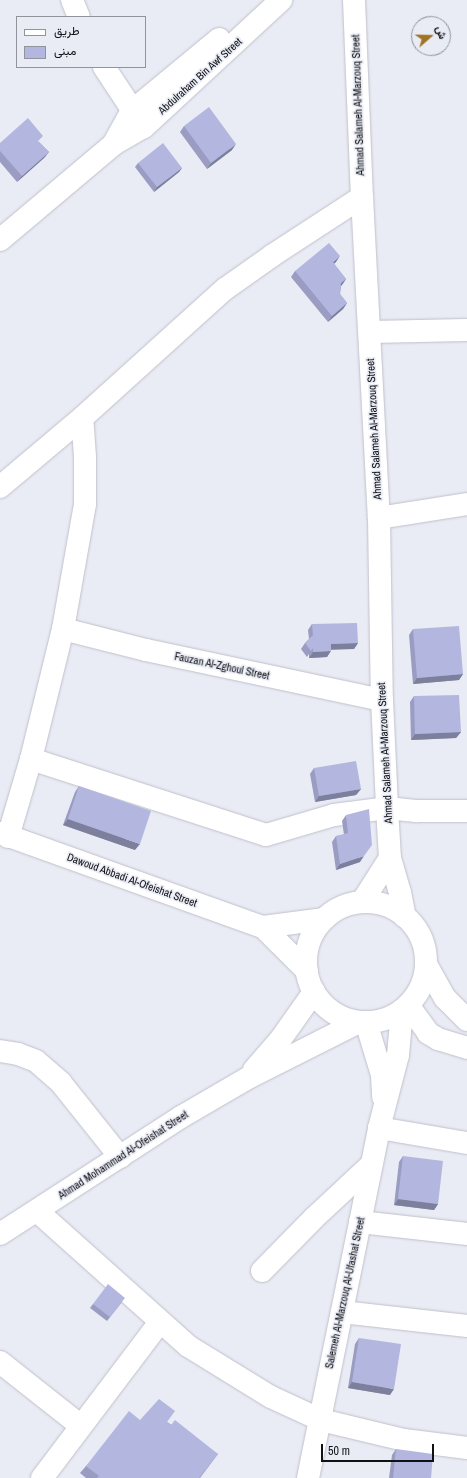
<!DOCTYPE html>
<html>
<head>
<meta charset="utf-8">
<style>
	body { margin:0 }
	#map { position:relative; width:467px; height:1478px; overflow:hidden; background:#e9ebf5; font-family:"Archivo Narrow",Vazirmatn,sans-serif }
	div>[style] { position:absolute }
	.roads { filter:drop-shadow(0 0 1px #bfc0ca) drop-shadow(0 0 1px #bfc0ca) }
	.minor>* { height:22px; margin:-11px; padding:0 11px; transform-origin:11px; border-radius:11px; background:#fff }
	.minor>.ring { margin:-11px; padding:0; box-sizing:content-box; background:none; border:22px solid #fff; border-radius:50% }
	.wall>* { inset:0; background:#9a9dc1 }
	.shaded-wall>* { inset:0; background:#7d809d }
	.building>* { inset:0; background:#b3b7e0 }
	span { translate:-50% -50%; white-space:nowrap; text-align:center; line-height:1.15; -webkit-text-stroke:3px #e9ebf5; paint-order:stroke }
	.street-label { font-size:11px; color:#101114 }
	.legend { position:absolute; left:16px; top:16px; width:130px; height:52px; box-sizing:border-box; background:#e9ebf5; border:1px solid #92949b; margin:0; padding:5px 7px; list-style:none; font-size:12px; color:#101114 }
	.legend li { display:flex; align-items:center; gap:8px; height:20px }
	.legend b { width:20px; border:1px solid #92949b }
	.north { position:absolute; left:411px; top:16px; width:40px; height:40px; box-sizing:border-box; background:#e9ebf5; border:1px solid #92949b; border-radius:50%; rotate:70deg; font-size:11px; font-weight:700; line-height:16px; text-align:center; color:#101114 }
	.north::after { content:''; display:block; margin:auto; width:14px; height:18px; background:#a17425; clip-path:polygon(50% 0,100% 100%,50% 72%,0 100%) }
	.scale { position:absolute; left:321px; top:1444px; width:113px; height:18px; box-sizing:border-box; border:2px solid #101114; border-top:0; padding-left:5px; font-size:12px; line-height:14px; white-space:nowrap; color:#101114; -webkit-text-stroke:3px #e9ebf5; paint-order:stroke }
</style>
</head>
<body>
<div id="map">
	<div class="roads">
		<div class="minor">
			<div style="left:72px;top:0;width:18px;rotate:68deg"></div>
			<div style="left:354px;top:0;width:197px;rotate:87.7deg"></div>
			<div style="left:362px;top:197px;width:321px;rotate:87deg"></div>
			<div style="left:379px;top:518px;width:182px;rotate:89.1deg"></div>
			<div style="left:382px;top:700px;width:108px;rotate:87.3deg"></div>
			<div style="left:387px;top:808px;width:50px;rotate:86.6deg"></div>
			<div style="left:390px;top:858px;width:35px;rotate:74deg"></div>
			<div style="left:400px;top:892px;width:25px;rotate:79deg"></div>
			<div style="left:104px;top:67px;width:67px;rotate:56.5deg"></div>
			<div style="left:114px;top:143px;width:37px;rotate:-61deg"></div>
			<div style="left:132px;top:111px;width:113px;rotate:-39.6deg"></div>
			<div style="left:0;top:240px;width:149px;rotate:-40.1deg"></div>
			<div style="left:114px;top:144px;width:34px;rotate:-30deg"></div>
			<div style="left:144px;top:127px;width:187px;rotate:-42.8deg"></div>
			<div style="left:370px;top:332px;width:97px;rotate:-1.2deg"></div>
			<div style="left:0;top:487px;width:107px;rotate:-40.1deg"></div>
			<div style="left:82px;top:418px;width:193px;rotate:-42.1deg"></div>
			<div style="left:225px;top:289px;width:59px;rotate:-35.3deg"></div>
			<div style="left:273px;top:255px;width:106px;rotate:-33.1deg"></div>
			<div style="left:379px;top:518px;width:89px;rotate:-9deg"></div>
			<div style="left:63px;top:629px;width:86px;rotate:14.2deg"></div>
			<div style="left:146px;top:650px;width:241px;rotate:12deg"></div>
			<div style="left:31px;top:759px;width:247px;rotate:17.9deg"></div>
			<div style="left:266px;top:835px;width:71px;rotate:-16.4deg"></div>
			<div style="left:334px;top:815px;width:53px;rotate:-7.5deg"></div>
			<div style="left:387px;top:808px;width:31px;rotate:6deg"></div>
			<div style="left:418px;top:811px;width:49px"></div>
			<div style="left:0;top:833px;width:279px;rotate:19.7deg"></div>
			<div style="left:263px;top:927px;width:62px;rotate:-7.5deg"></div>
			<div style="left:8px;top:837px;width:81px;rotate:-73.6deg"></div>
			<div style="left:31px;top:759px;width:134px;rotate:-76.2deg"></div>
			<div style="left:63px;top:629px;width:127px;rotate:-80deg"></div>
			<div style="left:85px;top:504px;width:47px;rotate:-90deg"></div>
			<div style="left:85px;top:457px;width:39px;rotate:-94deg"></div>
			<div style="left:362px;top:902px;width:52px;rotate:-57.5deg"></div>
			<div class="ring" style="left:306px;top:902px;width:98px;height:98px"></div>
			<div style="left:263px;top:927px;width:62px;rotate:45deg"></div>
			<div style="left:426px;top:964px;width:39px;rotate:61deg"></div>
			<div style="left:445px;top:998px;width:31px;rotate:45deg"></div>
			<div style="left:408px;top:1005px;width:34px;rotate:54deg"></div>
			<div style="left:428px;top:1033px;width:12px;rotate:31deg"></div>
			<div style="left:438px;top:1039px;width:30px;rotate:17deg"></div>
			<div style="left:366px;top:1022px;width:55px;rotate:73.2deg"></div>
			<div style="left:382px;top:1075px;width:22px;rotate:87deg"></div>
			<div style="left:0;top:1051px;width:18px;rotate:9deg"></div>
			<div style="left:18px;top:1054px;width:19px;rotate:21deg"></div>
			<div style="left:36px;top:1061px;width:33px;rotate:41deg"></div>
			<div style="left:61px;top:1083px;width:95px;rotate:51.4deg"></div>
			<div style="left:254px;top:1070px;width:40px;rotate:-49deg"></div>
			<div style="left:280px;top:1040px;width:59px;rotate:-54.7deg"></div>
			<div style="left:379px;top:1128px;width:89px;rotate:9.7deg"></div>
			<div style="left:37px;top:1211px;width:203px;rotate:41.8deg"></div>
			<div style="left:188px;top:1346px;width:97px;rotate:31.6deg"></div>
			<div style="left:271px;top:1397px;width:55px;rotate:24.7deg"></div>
			<div style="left:321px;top:1420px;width:85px;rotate:13.5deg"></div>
			<div style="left:404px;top:1440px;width:64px;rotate:7.2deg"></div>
			<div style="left:360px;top:1222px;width:108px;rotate:6.4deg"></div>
			<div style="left:0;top:1234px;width:216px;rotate:-32.9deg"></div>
			<div style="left:181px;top:1117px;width:78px;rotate:-30.2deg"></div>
			<div style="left:248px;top:1078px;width:124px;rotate:-26.8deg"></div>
			<div style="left:262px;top:1271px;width:74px;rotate:-45.5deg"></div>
			<div style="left:314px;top:1218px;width:78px;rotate:-42.9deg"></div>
			<div style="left:342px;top:1312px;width:126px;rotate:6.4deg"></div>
			<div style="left:0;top:1362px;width:103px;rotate:38.3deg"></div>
			<div style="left:42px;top:1478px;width:196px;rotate:-52.9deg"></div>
			<div style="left:308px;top:1478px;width:357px;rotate:-78.5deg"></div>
			<div style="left:379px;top:1128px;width:75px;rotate:-75.4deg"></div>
			<div style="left:398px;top:1055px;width:45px;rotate:-84.9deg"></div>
		</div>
	</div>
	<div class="wall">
		<div style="clip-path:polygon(184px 126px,232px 150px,207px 169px,180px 132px)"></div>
		<div style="clip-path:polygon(39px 142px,49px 152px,44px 158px,17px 182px,0 162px,0 143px)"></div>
		<div style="clip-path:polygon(138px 163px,182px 168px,179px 172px,154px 192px,135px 167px)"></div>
		<div style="clip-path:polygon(336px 262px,334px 264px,346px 279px,341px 286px,340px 294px,347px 303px,343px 309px,328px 322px,291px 277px,295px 271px)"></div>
		<div style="clip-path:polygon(312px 624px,358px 643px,354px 649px,331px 649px,327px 657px,309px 658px,309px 654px,307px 657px,301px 649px,305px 643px,309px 639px,308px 630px)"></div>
		<div style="clip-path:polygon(413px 629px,463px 674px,459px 680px,413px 684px,409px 635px)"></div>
		<div style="clip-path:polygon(414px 696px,461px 732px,456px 738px,411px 740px,410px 702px)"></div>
		<div style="clip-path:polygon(314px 768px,361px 789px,356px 795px,315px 802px,310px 774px)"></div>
		<div style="clip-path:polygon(79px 786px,135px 850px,63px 825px,75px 792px)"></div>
		<div style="clip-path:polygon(346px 815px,360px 862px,336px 870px,332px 842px,336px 836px,344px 835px,342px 821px)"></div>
		<div style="clip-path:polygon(403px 1156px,438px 1204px,434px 1210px,394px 1205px,399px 1162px)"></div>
		<div style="clip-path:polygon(122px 1302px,107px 1321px,90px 1308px,93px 1304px)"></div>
		<div style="clip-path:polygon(359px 1338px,390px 1395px,348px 1388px,355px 1344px)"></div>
		<div style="clip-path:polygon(140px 1420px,167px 1422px,218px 1454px,200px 1478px,86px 1478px,80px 1473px,86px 1466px)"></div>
		<div style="clip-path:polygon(396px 1449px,431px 1478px,389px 1478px,392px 1455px)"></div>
	</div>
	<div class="shaded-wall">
		<div style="clip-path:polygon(236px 144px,232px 150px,207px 169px,211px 163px)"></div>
		<div style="clip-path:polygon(49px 152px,44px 158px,17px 182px,22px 176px)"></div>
		<div style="clip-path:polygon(182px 168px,179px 172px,154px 192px,157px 187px)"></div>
		<div style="clip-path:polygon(340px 256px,336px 262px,328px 268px,333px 262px)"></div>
		<div style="clip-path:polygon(346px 279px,342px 285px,337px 289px,341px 283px)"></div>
		<div style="clip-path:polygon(347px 303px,343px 309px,328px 322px,332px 316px)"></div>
		<div style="clip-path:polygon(358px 643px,354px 649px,327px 650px,331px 644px)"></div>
		<div style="clip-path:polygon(331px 651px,327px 657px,309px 658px,313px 652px)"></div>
		<div style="clip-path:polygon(463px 674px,459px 680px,413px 684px,417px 678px)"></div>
		<div style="clip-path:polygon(461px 732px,456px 738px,411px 740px,415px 734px)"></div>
		<div style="clip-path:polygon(361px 789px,356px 795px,315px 802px,319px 796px)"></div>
		<div style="clip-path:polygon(68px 819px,140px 844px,135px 850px,63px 825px)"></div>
		<div style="clip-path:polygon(364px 856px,360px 862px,336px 870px,340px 864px)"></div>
		<div style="clip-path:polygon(398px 1199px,438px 1204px,434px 1210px,394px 1205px)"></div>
		<div style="clip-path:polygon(352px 1382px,394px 1389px,390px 1395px,348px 1388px)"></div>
	</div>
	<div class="building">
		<div style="clip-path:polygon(209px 107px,236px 144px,211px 163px,184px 126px)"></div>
		<div style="clip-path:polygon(28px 118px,43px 136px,38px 141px,49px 152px,22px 176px,0 151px,0 143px)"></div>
		<div style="clip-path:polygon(163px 143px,182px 168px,157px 187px,138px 163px)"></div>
		<div style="clip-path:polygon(329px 243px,340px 256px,333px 262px,346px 279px,341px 283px,340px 294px,347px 303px,332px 316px,295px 271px)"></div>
		<div style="clip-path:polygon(357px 623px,358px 643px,331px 644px,331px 651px,313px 652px,313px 648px,311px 651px,305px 643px,313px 635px,312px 624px)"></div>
		<div style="clip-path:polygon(459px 626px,463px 674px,417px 678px,413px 629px)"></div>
		<div style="clip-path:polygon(459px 695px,461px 732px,415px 734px,414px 696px)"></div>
		<div style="clip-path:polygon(356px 761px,361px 789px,319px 796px,314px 768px)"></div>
		<div style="clip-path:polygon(79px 786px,151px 811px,140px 844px,68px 819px)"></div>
		<div style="clip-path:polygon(369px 809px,372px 845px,364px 856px,340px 864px,336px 836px,348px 833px,346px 815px)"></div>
		<div style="clip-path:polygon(403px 1156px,443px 1161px,438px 1204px,398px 1199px)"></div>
		<div style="clip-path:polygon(108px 1284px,125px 1298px,110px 1317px,93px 1304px)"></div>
		<div style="clip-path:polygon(359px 1338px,401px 1344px,394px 1389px,352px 1382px)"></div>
		<div style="clip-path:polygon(159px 1399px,175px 1411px,167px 1422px,171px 1425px,175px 1420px,218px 1454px,199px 1478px,97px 1478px,99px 1476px,86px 1466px,129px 1411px,140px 1420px)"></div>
		<div style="clip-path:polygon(396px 1449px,433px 1454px,431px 1478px,393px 1478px)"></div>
	</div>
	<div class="street-label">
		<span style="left:200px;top:76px;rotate:-42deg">Abdulraham Bin Awf Street</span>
		<span style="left:358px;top:105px;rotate:-92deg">Ahmad Salameh Al-Marzouq Street</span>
		<span style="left:374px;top:429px;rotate:-93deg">Ahmad Salameh Al-Marzouq Street</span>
		<span style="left:222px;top:666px;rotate:12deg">Fauzan Al-Zghoul Street</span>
		<span style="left:385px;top:753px;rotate:-93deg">Ahmad Salameh Al-Marzouq Street</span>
		<span style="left:132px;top:880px;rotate:20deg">Dawoud Abbadi Al-Ofeishat Street</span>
		<span style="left:123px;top:1155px;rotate:-33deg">Ahmad Mohammad Al-Ofeishat Street</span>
		<span style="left:345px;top:1293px;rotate:-78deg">Salemeh Al-Marzouq Al-Ufashat Street</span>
	</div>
	<ul class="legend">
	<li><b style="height:5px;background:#fff"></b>طريق</li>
	<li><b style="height:11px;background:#b3b7e0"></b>مبنى</li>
	</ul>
	<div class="north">ش</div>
	<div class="scale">50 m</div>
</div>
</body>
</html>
